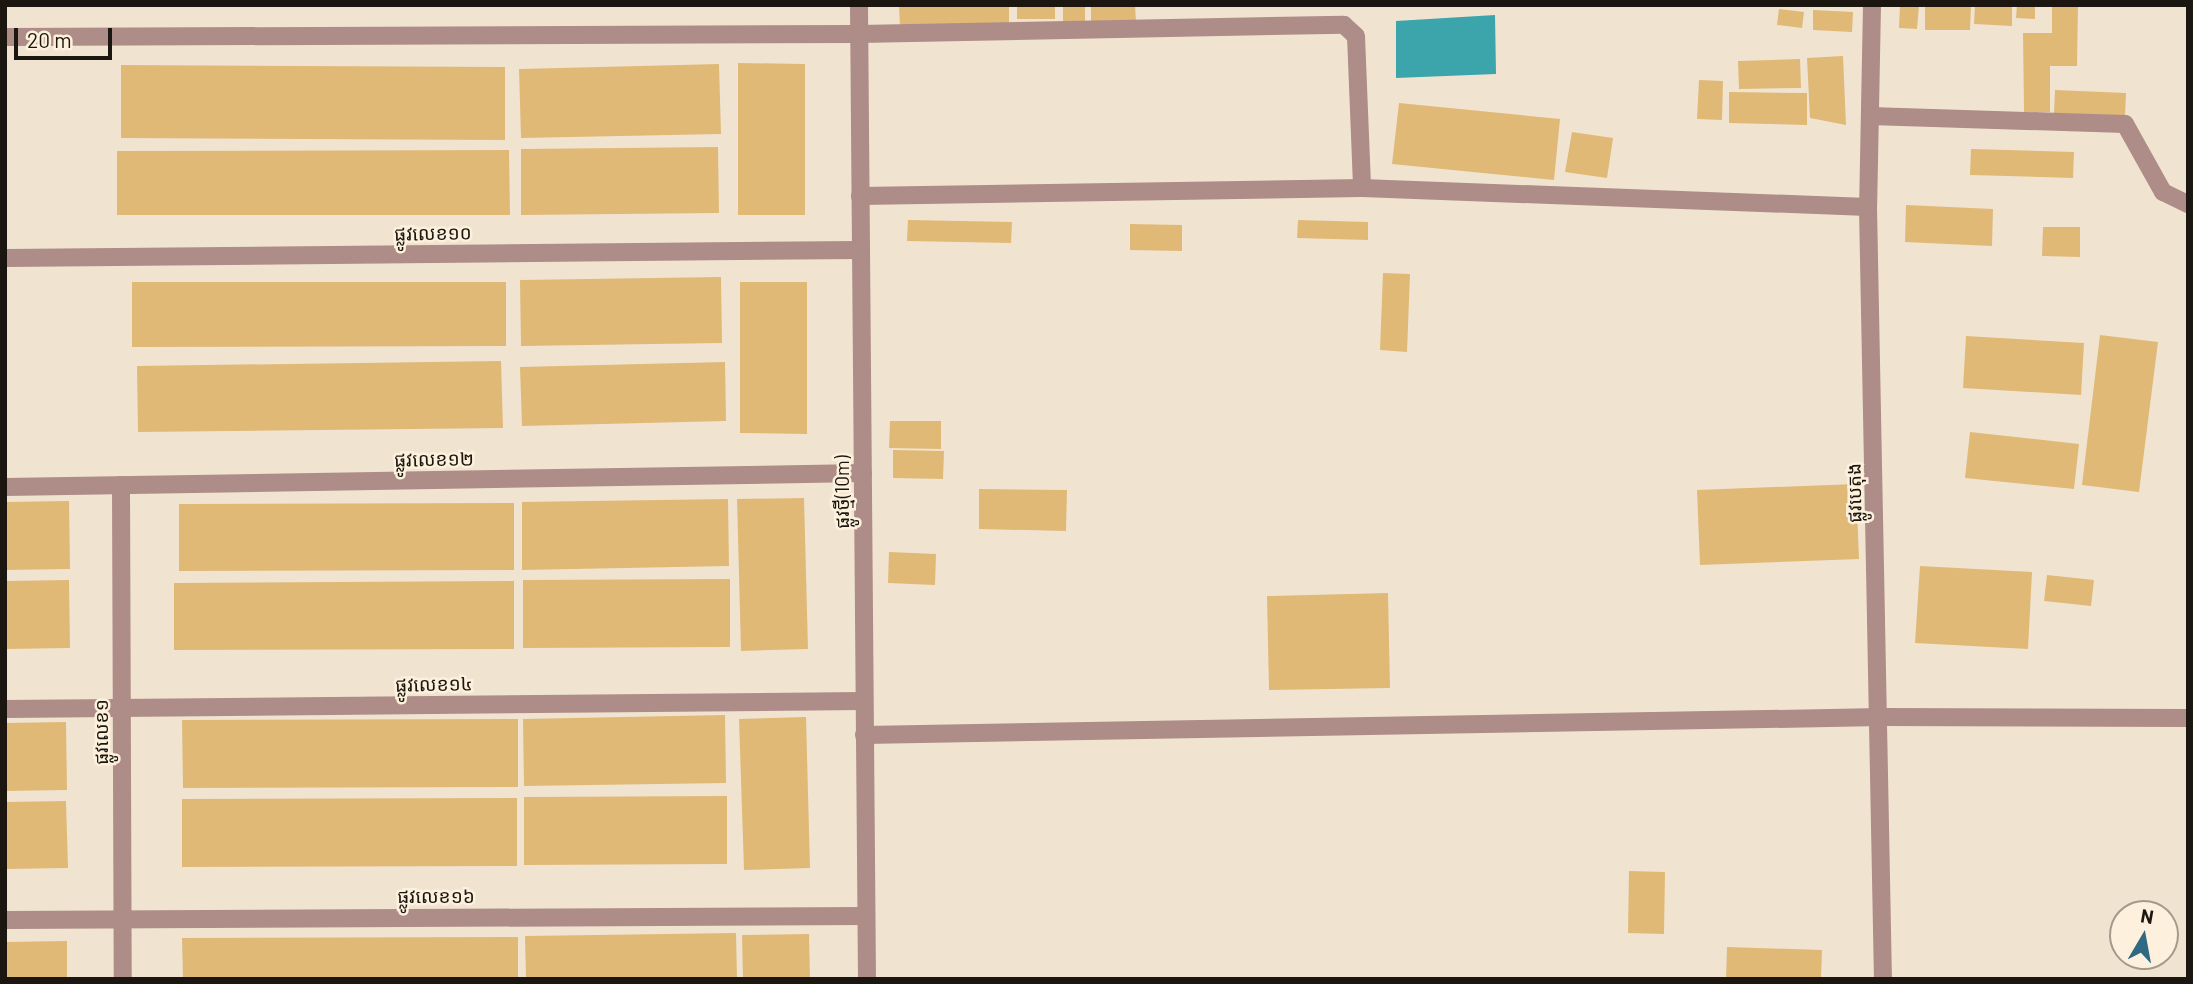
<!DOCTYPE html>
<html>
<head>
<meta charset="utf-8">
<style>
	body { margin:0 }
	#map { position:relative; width:2193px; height:984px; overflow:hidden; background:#f0e4d1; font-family:Barlow,"Noto Sans Khmer",sans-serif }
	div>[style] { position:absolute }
	.water>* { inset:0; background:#3ba5ab }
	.building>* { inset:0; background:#e0b977 }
	.minor>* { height:18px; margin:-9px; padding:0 9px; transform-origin:9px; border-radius:9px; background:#ae8c87 }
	span { translate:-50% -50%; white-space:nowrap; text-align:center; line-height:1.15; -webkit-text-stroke:5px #fdf1de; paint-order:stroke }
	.street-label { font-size:19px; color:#1b1710 }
	.frame { position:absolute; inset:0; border:7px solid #1b1710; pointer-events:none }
	.north { position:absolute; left:2109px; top:900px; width:70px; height:70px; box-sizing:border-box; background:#fdf1de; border:2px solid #a39a8c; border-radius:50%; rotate:10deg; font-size:19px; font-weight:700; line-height:28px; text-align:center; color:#1b1710 }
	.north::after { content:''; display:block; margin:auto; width:24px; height:32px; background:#306983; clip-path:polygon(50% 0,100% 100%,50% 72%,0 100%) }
	.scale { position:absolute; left:14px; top:28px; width:98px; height:32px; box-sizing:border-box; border:4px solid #1b1710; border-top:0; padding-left:9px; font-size:21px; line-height:24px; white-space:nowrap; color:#1b1710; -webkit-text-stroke:5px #fdf1de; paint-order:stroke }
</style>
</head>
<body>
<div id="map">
	<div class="water">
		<div style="clip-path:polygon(1495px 15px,1496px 74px,1396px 78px,1396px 21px)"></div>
	</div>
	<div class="building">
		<div style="clip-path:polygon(899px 5px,1009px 5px,1009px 27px,900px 27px)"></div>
		<div style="clip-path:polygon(1017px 5px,1055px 5px,1055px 19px,1017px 19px)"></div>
		<div style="clip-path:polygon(1063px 5px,1085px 5px,1085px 23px,1063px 24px)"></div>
		<div style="clip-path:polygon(1091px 5px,1135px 5px,1136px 22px,1091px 22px)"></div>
		<div style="clip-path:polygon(1900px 5px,1919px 5px,1917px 29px,1899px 28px)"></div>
		<div style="clip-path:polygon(1925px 5px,1971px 5px,1970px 30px,1925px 30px)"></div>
		<div style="clip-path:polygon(1975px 5px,2012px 5px,2012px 26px,1974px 24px)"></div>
		<div style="clip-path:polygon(2017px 5px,2035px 5px,2035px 19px,2016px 18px)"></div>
		<div style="clip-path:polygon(2052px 5px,2078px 5px,2077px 66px,2050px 66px,2050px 112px,2024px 112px,2023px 33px,2052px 33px)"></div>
		<div style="clip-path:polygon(1779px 9px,1804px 12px,1802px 28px,1777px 25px)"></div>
		<div style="clip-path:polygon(1813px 10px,1853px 12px,1852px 32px,1813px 30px)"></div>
		<div style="clip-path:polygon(1843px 56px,1846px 125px,1810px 118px,1807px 58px)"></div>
		<div style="clip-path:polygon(1800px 59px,1801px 88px,1739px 89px,1738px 61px)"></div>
		<div style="clip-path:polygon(738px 63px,805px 64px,805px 215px,738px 215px)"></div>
		<div style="clip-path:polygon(719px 64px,721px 134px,521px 138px,519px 69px)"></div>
		<div style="clip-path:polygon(121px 65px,505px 67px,505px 140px,121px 138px)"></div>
		<div style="clip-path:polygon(1699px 80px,1723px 81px,1722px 120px,1697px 119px)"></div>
		<div style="clip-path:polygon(2055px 90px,2126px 93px,2125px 116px,2054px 113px)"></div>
		<div style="clip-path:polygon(1729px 92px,1807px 93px,1807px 125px,1729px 123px)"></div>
		<div style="clip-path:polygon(1399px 103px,1560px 119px,1554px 180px,1392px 164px)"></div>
		<div style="clip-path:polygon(1572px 132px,1613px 138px,1607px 178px,1565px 172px)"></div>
		<div style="clip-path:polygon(718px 147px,719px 213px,521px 215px,521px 149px)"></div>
		<div style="clip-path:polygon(1971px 149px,2074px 152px,2073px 178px,1970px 175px)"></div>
		<div style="clip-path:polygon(509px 150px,510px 215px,117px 215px,117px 151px)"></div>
		<div style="clip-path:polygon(1906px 205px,1993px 209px,1992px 246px,1905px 242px)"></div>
		<div style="clip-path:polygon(908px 220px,1012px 222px,1011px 243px,907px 241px)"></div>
		<div style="clip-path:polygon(1298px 220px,1368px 222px,1368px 240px,1297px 238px)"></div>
		<div style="clip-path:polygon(1130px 224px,1182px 225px,1182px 251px,1130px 250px)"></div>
		<div style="clip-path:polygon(2043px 227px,2080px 227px,2080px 257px,2042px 256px)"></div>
		<div style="clip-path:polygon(1383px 273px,1410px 274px,1407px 352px,1380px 350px)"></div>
		<div style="clip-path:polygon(721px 277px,722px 343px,521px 346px,520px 280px)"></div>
		<div style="clip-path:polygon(132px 282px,506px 282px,506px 346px,132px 347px)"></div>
		<div style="clip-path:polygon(740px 282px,807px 282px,807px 434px,740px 433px)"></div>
		<div style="clip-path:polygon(2100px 335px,2158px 342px,2139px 492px,2082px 485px)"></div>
		<div style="clip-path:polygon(1966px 336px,2084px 343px,2081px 395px,1963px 388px)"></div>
		<div style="clip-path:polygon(501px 361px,503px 428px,138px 432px,137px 366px)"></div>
		<div style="clip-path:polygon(725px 362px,726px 421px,522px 426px,520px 367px)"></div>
		<div style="clip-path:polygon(890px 421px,941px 421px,941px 449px,889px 448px)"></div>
		<div style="clip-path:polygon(1970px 432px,2079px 444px,2074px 489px,1965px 478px)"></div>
		<div style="clip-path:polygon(893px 450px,944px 451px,943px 479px,893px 478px)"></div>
		<div style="clip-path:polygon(1856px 484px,1859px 559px,1700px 565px,1697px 490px)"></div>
		<div style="clip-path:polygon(979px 489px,1067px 490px,1066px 531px,979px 529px)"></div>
		<div style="clip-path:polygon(804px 498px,808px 649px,741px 651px,737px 499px)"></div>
		<div style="clip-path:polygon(728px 499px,729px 566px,522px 570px,522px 502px)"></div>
		<div style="clip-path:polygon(69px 501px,70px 569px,5px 570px,5px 502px)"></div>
		<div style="clip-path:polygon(514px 503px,514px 570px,179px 571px,179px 504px)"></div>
		<div style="clip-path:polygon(889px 552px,936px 554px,935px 585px,888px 583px)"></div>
		<div style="clip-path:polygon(1920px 566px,2032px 572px,2028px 649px,1915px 643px)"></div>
		<div style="clip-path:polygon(2047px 575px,2094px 580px,2091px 606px,2044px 601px)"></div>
		<div style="clip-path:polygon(730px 579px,730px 647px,523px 648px,523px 580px)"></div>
		<div style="clip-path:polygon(69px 580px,70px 648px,5px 649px,5px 581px)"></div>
		<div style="clip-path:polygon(514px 581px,514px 649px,174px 650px,174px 583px)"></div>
		<div style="clip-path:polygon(1388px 593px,1390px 688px,1269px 690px,1267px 596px)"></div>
		<div style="clip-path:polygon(725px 715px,726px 783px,524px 786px,523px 719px)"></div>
		<div style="clip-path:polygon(806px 717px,810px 868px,744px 870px,739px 719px)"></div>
		<div style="clip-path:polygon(518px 719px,518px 787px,183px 788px,182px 720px)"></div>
		<div style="clip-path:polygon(66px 722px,67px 790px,5px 791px,5px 723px)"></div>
		<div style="clip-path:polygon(727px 796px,727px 864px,524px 865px,524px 797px)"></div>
		<div style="clip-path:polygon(517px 798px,517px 866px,182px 867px,182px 799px)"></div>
		<div style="clip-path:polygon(66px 801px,68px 868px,5px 869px,5px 802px)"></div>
		<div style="clip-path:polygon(1629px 871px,1665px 872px,1664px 934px,1628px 933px)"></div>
		<div style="clip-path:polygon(736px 933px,737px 979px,526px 979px,525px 936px)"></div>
		<div style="clip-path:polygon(809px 934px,810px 979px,743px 979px,742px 935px)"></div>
		<div style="clip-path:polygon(518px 937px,518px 979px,183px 979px,182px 938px)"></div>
		<div style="clip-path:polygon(67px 941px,67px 979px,5px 979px,5px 942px)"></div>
		<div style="clip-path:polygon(1727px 947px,1822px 950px,1821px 979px,1726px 979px)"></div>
	</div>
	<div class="minor">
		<div style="left:859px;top:5px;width:974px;rotate:89.53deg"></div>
		<div style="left:1872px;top:5px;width:202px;rotate:91.1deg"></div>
		<div style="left:1868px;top:207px;width:772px;rotate:88.89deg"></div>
		<div style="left:5px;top:37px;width:854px;rotate:-0.2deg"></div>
		<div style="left:859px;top:34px;width:485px;rotate:-1.1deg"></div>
		<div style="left:1344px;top:25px;width:16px;rotate:43deg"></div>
		<div style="left:1356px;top:36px;width:152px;rotate:87.7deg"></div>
		<div style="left:1362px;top:188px;width:506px;rotate:2.15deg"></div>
		<div style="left:1870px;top:116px;width:255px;rotate:1.8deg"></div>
		<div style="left:2125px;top:124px;width:78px;rotate:60.8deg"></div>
		<div style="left:2163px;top:192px;width:28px;rotate:26deg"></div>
		<div style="left:860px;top:196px;width:502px;rotate:-0.91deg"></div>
		<div style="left:5px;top:258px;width:856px;rotate:-0.54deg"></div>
		<div style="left:121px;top:485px;width:494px;rotate:89.8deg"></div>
		<div style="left:5px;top:487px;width:858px;rotate:-0.93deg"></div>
		<div style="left:5px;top:709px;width:858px;rotate:-0.53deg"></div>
		<div style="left:864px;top:735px;width:1017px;rotate:-1.01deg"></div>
		<div style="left:1881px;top:717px;width:307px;rotate:0.2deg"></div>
		<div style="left:5px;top:920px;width:861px;rotate:-0.27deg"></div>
	</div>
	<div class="street-label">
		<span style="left:433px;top:233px;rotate:-1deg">ផ្លូវលេខ១០</span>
		<span style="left:434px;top:459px;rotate:-1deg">ផ្លូវលេខ១២</span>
		<span style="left:842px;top:492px;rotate:-90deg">ផ្លូវថ្មី(10m)</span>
		<span style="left:1854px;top:493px;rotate:-91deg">ផ្លូវបេតុង</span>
		<span style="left:434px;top:684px;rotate:-1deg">ផ្លូវលេខ១៤</span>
		<span style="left:101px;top:732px;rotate:-90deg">ផ្លូវលេខ១</span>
		<span style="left:436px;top:896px">ផ្លូវលេខ១៦</span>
	</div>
	<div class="frame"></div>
	<div class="north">N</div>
	<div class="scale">20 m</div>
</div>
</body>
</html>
